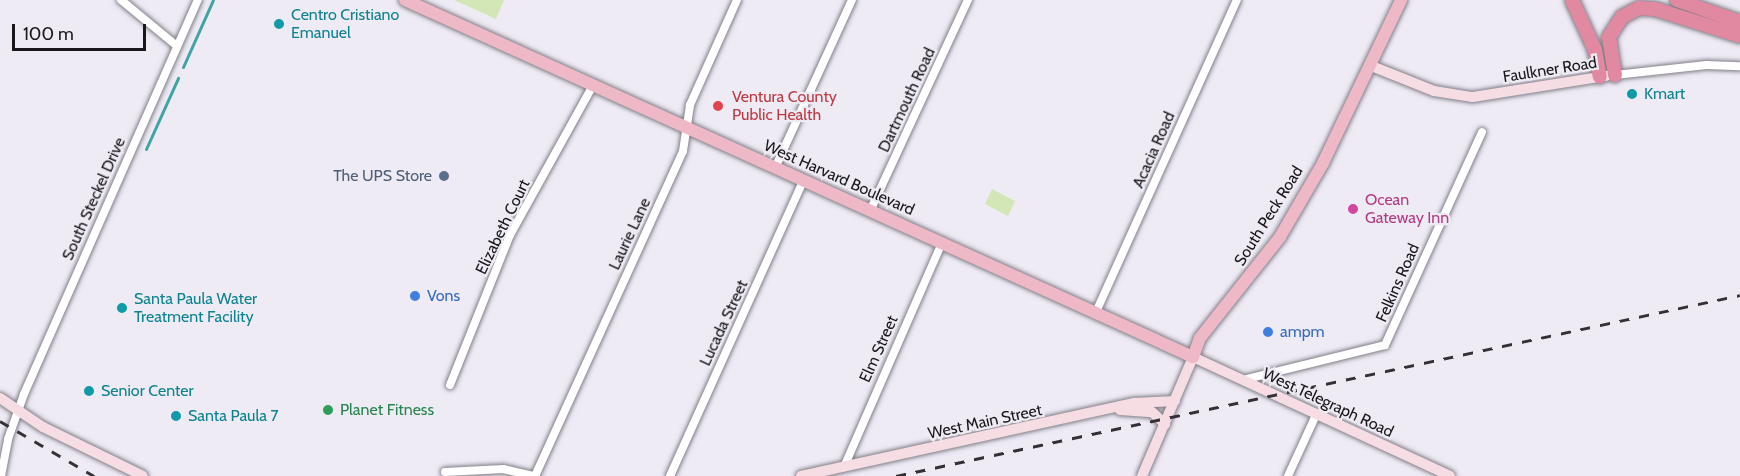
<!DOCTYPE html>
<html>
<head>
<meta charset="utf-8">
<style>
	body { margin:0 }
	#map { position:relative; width:1740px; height:476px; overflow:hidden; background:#eeebf5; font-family:Cabin,sans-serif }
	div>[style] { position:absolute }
	.green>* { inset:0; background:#d2e7b5 }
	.stream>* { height:3px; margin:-1.5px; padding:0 1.5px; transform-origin:1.5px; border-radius:1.5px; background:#3fa4a4 }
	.roads { filter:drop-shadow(0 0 2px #817f87) drop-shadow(0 0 2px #817f87) }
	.street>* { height:8px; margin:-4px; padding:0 4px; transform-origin:4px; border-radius:4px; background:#fff }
	.secondary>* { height:10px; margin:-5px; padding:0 5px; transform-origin:5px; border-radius:5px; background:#f6dce3 }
	.primary>* { height:12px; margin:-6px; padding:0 6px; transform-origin:6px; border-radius:6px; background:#eeb8c7 }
	.highway>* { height:14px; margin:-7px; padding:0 7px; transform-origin:7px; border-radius:7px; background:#e289a2 }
	.rail>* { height:3px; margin-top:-1.5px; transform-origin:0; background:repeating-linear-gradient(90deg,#333135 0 10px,transparent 0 20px) }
	.dots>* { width:16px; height:16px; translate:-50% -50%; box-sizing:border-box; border:3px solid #eeebf5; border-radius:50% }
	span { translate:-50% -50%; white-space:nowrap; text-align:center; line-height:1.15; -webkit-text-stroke:4.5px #eeebf5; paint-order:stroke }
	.culture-label { font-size:16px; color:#0d838f }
	.left { translate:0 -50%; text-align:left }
	.street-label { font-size:16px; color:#18171a }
	.health-label { font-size:16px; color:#be3a42 }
	.service-label { font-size:16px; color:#4e5e75 }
	.right { translate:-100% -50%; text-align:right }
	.hotel-label { font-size:16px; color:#b23c85 }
	.shop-label { font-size:16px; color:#366cbe }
	.leisure-label { font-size:16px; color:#27864d }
	.scale { position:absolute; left:12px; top:24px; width:134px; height:27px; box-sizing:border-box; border:3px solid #18171a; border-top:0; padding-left:8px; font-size:18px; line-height:21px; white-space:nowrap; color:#18171a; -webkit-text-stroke:4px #eeebf5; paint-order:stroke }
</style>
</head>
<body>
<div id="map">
	<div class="green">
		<div style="clip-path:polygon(454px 0,504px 0,496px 19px)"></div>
		<div style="clip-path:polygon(992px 189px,1015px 201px,1008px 216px,985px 204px)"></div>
	</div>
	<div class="stream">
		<div style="left:183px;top:67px;width:73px;rotate:-65.9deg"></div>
		<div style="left:146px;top:149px;width:78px;rotate:-65.7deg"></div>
	</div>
	<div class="roads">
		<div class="street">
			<div style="left:121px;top:0;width:72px;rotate:39.4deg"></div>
			<div style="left:1615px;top:75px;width:92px;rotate:-6.3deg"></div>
			<div style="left:1706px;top:65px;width:34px;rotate:2deg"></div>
			<div style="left:775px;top:168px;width:185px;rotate:-65.4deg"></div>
			<div style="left:870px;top:211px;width:233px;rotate:-65.1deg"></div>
			<div style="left:1096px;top:312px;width:342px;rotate:-65.7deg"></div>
			<div style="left:1243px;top:380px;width:146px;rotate:-13.8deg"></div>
			<div style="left:1385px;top:345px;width:234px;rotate:-65.5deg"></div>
			<div style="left:450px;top:385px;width:162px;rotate:-68.2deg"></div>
			<div style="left:510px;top:235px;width:171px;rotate:-61deg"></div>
			<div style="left:844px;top:467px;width:244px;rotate:-66.4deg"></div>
			<div style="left:445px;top:472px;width:58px;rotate:-3deg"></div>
			<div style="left:503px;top:469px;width:32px;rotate:13deg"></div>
			<div style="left:1px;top:476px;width:38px;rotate:-79deg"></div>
			<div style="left:8px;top:439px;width:48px;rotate:-70.4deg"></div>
			<div style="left:24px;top:394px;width:431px;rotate:-66.2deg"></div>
			<div style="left:535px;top:476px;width:357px;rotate:-65.5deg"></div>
			<div style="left:683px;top:151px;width:47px;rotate:-81.3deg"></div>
			<div style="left:690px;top:105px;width:115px;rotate:-65.9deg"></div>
			<div style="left:670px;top:476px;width:324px;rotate:-65.7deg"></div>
			<div style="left:1288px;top:476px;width:69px;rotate:-65.3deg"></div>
		</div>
		<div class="secondary">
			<div style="left:1369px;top:65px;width:70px;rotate:21.8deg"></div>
			<div style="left:1434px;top:91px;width:39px;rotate:9deg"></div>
			<div style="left:1473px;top:97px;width:135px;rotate:-9deg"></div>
			<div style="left:0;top:398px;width:52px;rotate:34deg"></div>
			<div style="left:43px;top:427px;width:111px;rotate:26.1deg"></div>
			<div style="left:1120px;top:410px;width:32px;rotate:4deg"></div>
			<div style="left:1152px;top:412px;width:18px;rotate:43deg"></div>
			<div style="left:801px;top:476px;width:341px;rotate:-12.4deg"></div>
			<div style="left:1134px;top:403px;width:41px;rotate:-2.8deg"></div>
			<div style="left:1142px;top:476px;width:129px;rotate:-66.8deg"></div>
			<div style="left:1193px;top:357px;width:283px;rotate:24.8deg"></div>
		</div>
		<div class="primary">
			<div style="left:405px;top:0;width:865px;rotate:24.37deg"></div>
			<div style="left:1193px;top:357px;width:20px;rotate:-70deg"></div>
			<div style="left:1200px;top:338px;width:129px;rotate:-51.6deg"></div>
			<div style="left:1280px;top:237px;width:86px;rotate:-59.8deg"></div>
			<div style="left:1323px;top:163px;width:181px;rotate:-64.4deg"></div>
		</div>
		<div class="highway">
			<div style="left:1572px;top:0;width:55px;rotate:65.3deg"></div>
			<div style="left:1595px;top:50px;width:27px;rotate:80deg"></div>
			<div style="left:1677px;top:0;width:67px;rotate:19.2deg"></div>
			<div style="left:1615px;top:75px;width:38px;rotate:-99deg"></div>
			<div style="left:1609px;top:37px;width:24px;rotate:-57deg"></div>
			<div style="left:1622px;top:17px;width:19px;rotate:-28deg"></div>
			<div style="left:1639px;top:8px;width:16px;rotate:4deg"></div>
			<div style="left:1655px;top:9px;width:89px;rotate:17.6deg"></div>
		</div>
	</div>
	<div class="rail">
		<div style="left:0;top:421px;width:109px;rotate:30.3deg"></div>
		<div style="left:896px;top:476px;width:863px;rotate:-12.1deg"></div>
	</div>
	<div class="dots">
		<div style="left:279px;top:24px;background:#0f9aa8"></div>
		<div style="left:1632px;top:94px;background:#0f9aa8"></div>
		<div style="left:718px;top:106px;background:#e0444e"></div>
		<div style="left:444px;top:176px;background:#5c6f8a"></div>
		<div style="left:1353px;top:209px;background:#d1479c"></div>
		<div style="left:415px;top:296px;background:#3f7fe0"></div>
		<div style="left:122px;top:308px;background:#0f9aa8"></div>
		<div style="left:1268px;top:332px;background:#3f7fe0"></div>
		<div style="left:89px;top:391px;background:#0f9aa8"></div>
		<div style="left:328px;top:410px;background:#2e9e5b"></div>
		<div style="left:176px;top:416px;background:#0f9aa8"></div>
	</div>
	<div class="culture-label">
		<span class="left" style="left:291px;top:24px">Centro Cristiano<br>Emanuel</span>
		<span class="left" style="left:1644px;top:94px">Kmart</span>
		<span class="left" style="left:134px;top:308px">Santa Paula Water<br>Treatment Facility</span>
		<span class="left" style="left:101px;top:391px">Senior Center</span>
		<span class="left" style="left:188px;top:416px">Santa Paula 7</span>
	</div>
	<div class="street-label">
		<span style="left:1550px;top:70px;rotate:-9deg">Faulkner Road</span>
		<span style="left:907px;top:100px;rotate:-65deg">Dartmouth Road</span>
		<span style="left:1154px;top:150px;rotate:-66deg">Acacia Road</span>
		<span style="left:839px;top:178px;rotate:24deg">West Harvard Boulevard</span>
		<span style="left:94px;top:199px;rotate:-66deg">South Steckel Drive</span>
		<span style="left:1269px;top:216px;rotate:-58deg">South Peck Road</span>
		<span style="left:503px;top:227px;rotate:-64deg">Elizabeth Court</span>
		<span style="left:630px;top:234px;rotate:-65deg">Laurie Lane</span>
		<span style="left:1398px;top:283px;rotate:-66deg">Felkins Road</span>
		<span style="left:724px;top:323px;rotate:-65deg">Lucada Street</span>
		<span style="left:879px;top:349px;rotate:-66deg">Elm Street</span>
		<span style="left:1328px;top:403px;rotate:25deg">West Telegraph Road</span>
		<span style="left:985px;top:422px;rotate:-12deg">West Main Street</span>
	</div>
	<div class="health-label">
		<span class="left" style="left:732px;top:106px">Ventura County<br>Public Health</span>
	</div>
	<div class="service-label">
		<span class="right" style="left:432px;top:176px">The UPS Store</span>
	</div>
	<div class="hotel-label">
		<span class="left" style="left:1365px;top:209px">Ocean<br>Gateway Inn</span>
	</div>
	<div class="shop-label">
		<span class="left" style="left:427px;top:296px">Vons</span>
		<span class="left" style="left:1280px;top:332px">ampm</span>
	</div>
	<div class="leisure-label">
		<span class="left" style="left:340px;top:410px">Planet Fitness</span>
	</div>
	<div class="scale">100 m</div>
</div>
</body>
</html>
